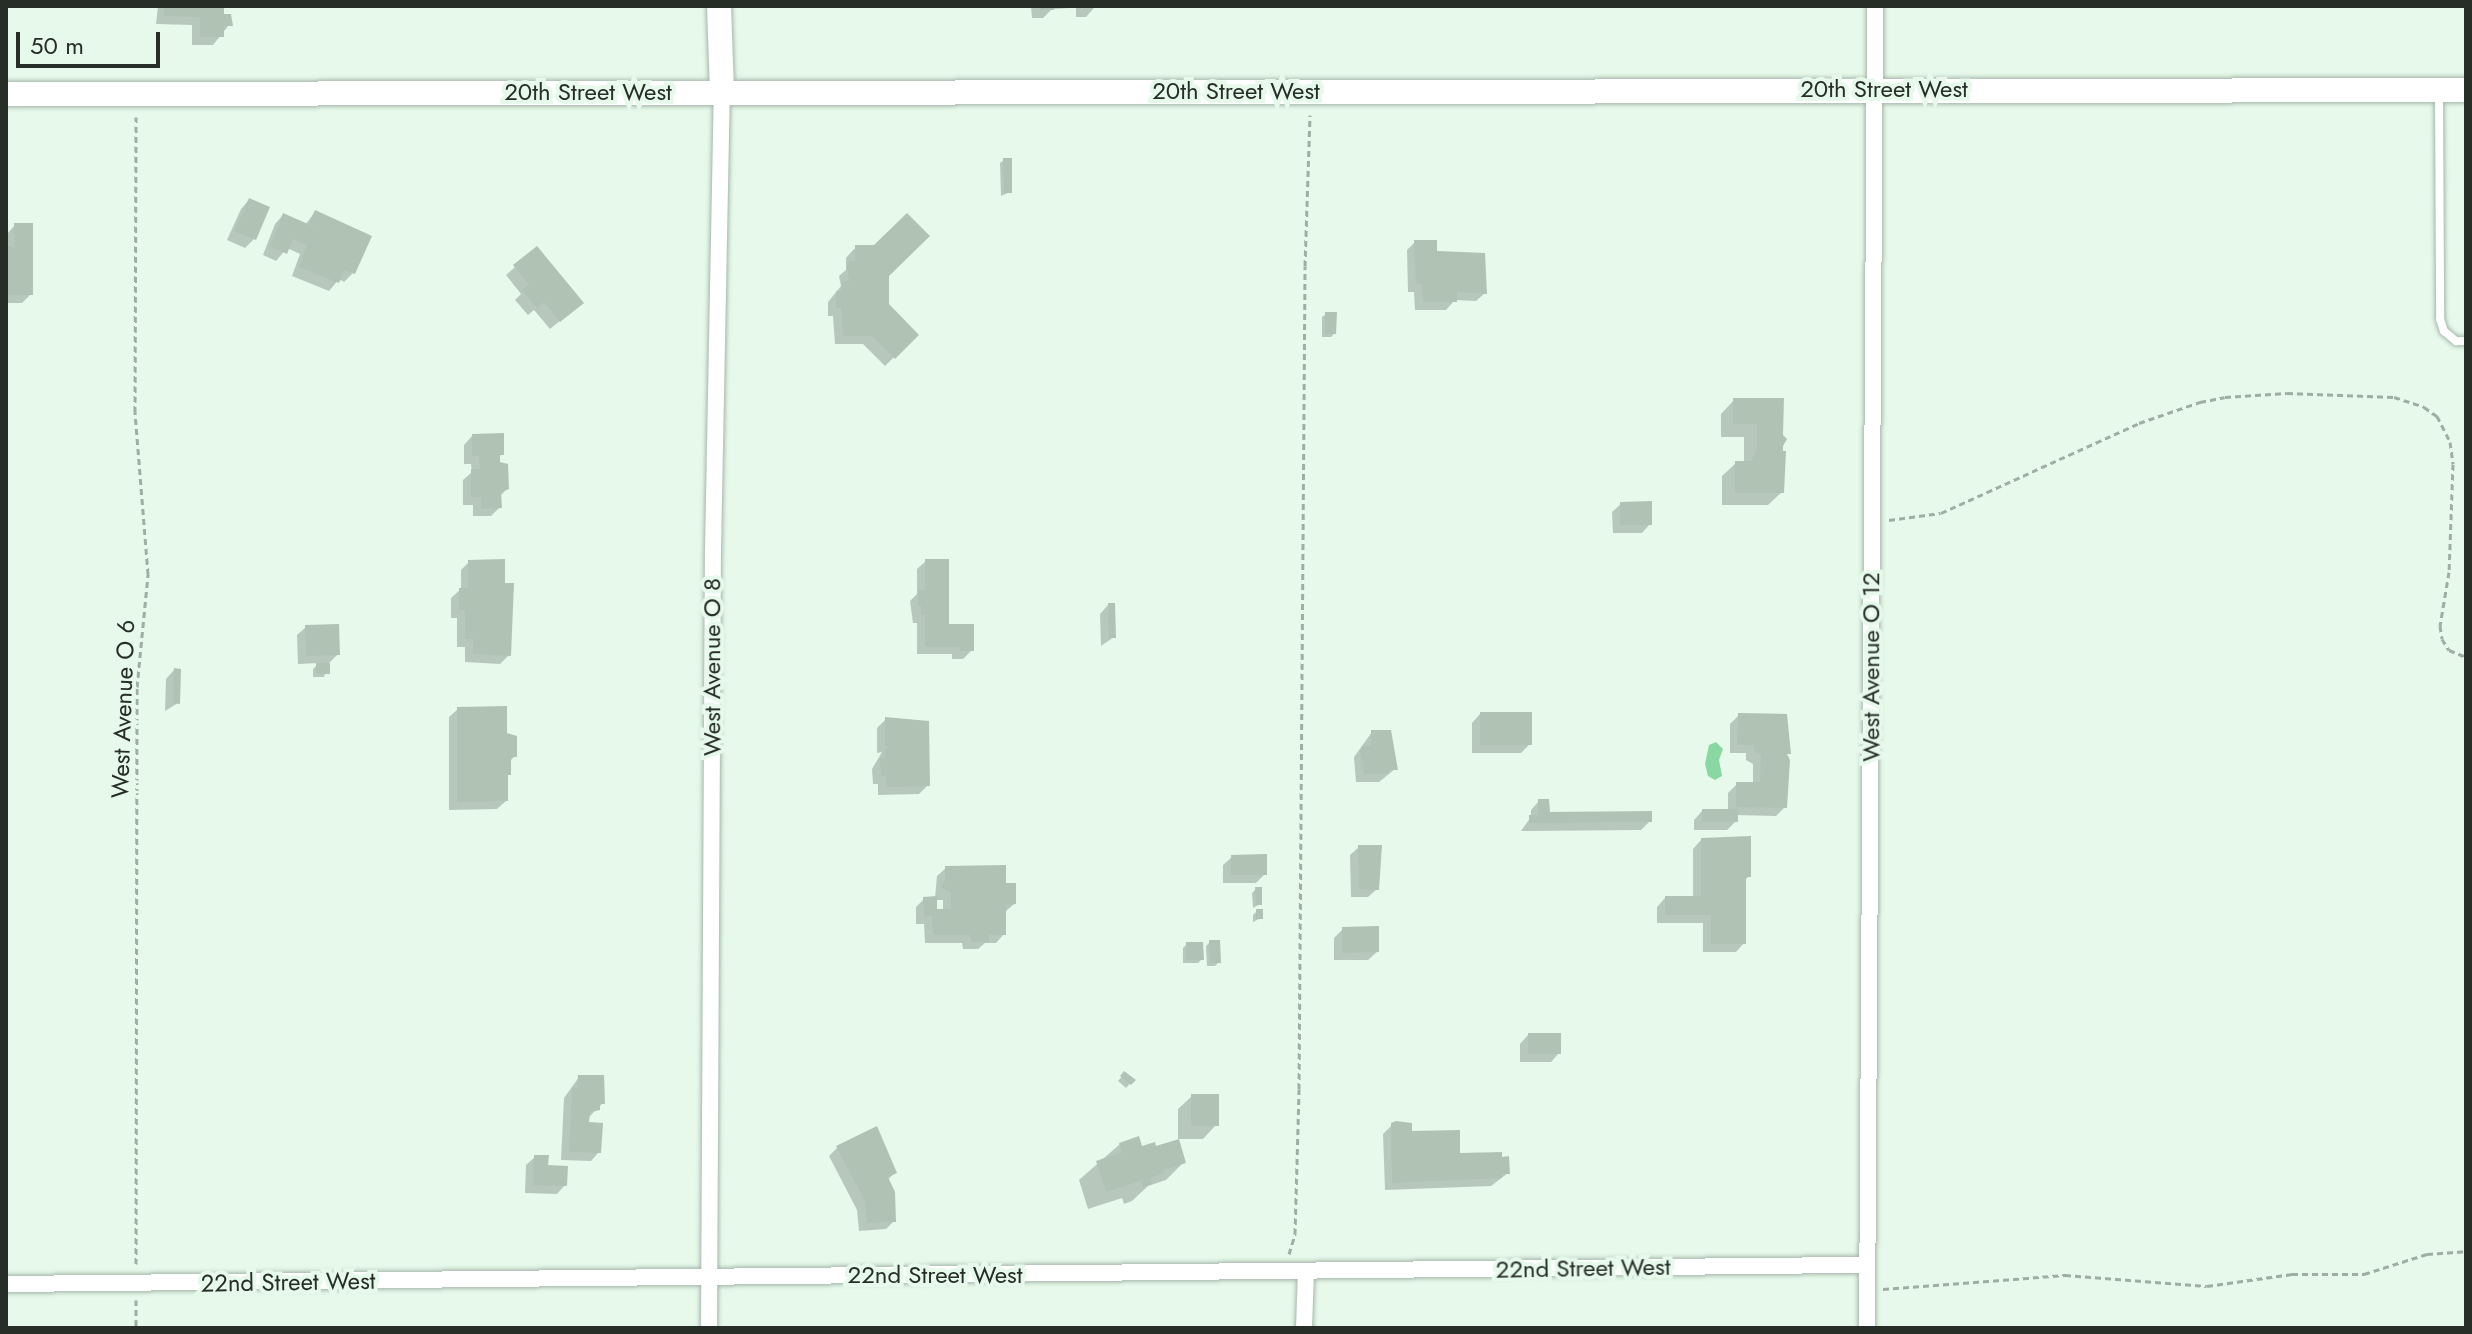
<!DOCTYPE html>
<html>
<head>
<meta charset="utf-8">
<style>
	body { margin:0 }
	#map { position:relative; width:2472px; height:1334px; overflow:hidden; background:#e6f9eb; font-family:Jost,sans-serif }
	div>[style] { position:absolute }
	.water>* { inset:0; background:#89d8a1 }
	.shadow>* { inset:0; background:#0003 }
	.building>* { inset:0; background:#b0c2b4 }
	.path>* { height:3px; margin-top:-1.5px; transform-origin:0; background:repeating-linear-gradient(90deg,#9faea3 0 6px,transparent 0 10px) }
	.roads { filter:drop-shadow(0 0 2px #a4b7a9) drop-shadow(0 0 2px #a4b7a9) }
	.lane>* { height:8px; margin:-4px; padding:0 4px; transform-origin:4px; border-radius:4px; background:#fff }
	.street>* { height:16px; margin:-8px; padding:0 8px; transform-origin:8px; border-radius:8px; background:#fff }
	.secondary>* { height:24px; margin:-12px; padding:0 12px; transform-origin:12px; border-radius:12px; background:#fff }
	span { translate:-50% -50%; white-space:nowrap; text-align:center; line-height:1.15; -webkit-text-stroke:8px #e6f9eb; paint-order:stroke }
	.street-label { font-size:24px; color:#272e28 }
	.frame { position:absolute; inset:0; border:8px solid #272e28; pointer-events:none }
	.scale { position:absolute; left:16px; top:32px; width:144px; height:36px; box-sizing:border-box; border:4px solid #272e28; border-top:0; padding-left:10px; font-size:24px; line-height:28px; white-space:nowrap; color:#272e28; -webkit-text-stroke:6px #e6f9eb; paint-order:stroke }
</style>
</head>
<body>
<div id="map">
	<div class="water">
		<div style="clip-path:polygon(1716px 742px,1723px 749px,1719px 760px,1722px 776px,1715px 780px,1708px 776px,1705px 764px,1709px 745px)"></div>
	</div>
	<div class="shadow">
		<div style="clip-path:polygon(158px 6px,222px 6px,222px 16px,229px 25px,213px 45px,192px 45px,192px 25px,156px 24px)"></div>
		<div style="clip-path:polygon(1031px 6px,1094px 6px,1094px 8px,1086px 17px,1076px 17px,1076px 8px,1070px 8px,1052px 9px,1043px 18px,1032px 18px)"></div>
		<div style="clip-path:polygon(1004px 160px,1010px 192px,1001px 196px,1000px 163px)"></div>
		<div style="clip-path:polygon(249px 200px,268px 208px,254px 239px,245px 248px,227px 240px,241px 209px)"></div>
		<div style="clip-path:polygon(315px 212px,353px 273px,344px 282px,339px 279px,329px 291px,292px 276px,300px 254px,287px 248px,276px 261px,263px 255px,275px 224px,283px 215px,305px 225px)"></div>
		<div style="clip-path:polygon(15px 225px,31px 294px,22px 303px,6px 303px,7px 234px)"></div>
		<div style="clip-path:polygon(1415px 242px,1435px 253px,1485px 293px,1476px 301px,1455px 300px,1446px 310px,1415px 310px,1414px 292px,1408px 292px,1407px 250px)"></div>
		<div style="clip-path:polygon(875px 247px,887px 305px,916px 335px,885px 366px,863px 344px,835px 344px,833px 316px,828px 316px,828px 302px,841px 286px,839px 276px,846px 270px,846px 258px,854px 249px)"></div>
		<div style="clip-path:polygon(537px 248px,572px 311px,550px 329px,534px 310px,528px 315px,515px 300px,521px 294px,506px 275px)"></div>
		<div style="clip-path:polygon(1326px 314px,1335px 333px,1331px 337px,1322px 337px,1322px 317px)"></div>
		<div style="clip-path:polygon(1734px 400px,1782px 400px,1782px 492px,1768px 505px,1722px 505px,1722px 476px,1736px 463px,1744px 463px,1744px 437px,1721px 437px,1721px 414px)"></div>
		<div style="clip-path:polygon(472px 436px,502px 454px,498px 458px,507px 489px,500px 496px,500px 507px,491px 516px,473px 516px,473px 505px,463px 505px,463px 480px,472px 472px,471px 464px,464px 464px,464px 445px)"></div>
		<div style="clip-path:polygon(1621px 504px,1650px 524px,1642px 533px,1613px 533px,1612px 512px)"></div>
		<div style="clip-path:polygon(926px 561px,947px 626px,972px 650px,963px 659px,952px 659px,952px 654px,917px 654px,917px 623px,913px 623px,910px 601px,917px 594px,917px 569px)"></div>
		<div style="clip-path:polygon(469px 562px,509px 655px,500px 664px,465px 662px,465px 647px,457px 647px,457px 618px,451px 618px,451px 598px,461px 589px,461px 570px)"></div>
		<div style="clip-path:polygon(1108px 605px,1114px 637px,1101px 646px,1100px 614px)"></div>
		<div style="clip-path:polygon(306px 627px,338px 654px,328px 664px,324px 677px,313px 677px,313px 669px,319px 663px,298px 664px,297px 635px)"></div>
		<div style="clip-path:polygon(174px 670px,178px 703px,165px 711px,166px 679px)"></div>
		<div style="clip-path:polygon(458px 709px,505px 734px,515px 756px,509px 762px,506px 801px,497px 809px,449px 810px,449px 717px)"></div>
		<div style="clip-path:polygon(1480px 714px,1530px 744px,1521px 753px,1472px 753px,1472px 723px)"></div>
		<div style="clip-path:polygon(1739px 715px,1788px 753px,1785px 757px,1785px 807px,1776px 816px,1736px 815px,1736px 821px,1727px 830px,1694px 830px,1694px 820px,1702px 811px,1728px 811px,1728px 793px,1737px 784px,1753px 784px,1753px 764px,1746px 760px,1746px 753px,1730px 753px,1730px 724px)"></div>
		<div style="clip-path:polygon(886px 719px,928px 785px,919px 794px,878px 795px,878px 784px,873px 784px,872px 769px,882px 752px,877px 753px,877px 728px)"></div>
		<div style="clip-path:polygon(1372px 732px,1395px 769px,1379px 782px,1356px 782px,1354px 757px)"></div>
		<div style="clip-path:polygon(1539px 801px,1548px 814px,1650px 821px,1641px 830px,1521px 831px,1531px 817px,1531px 810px)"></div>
		<div style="clip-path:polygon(1701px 840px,1749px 876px,1744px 881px,1744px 943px,1736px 952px,1703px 952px,1703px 923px,1657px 923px,1657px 907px,1665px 898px,1693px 898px,1693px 849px)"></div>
		<div style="clip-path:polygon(1359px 847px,1377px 889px,1368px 897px,1351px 897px,1350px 855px)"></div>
		<div style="clip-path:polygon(1232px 857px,1265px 874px,1256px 883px,1223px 883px,1223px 865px)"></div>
		<div style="clip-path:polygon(evenodd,946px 868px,1004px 885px,1014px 904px,1004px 913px,1004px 934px,996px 943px,985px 943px,978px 949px,963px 949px,962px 943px,925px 943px,924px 924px,916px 924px,916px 907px,924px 899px,935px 898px,937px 876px,946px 868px,935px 900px,943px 900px,943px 911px,935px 911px,935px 900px)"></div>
		<div style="clip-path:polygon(1256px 889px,1260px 904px,1253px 908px,1252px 893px)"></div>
		<div style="clip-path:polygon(1257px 911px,1261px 918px,1253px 922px,1253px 915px)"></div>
		<div style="clip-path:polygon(1343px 929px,1377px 952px,1368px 960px,1334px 960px,1334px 938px)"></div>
		<div style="clip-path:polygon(1210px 942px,1219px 962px,1215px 966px,1207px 966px,1206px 946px)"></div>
		<div style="clip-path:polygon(1187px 944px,1202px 959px,1198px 963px,1183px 963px,1183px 948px)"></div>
		<div style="clip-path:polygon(1528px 1035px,1559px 1053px,1551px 1062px,1520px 1062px,1520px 1044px)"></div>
		<div style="clip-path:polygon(1124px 1074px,1133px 1080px,1126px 1088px,1118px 1081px)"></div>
		<div style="clip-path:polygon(579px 1077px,603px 1103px,587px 1119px,599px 1152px,591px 1161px,561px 1160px,564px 1098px)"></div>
		<div style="clip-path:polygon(1192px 1096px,1216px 1125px,1203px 1139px,1178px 1139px,1178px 1109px)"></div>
		<div style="clip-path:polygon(1392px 1125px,1458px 1155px,1508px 1173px,1491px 1186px,1385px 1190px,1383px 1134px)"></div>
		<div style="clip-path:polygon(1120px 1144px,1155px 1148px,1184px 1162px,1166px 1180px,1148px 1186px,1132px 1201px,1124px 1204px,1122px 1198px,1088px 1209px,1079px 1180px)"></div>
		<div style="clip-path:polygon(837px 1148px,895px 1173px,887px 1180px,894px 1221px,886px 1229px,859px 1231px,857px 1210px,829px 1156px)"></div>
		<div style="clip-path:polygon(535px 1157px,565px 1185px,557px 1194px,525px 1193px,526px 1165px)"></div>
	</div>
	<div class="building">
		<div style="clip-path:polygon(164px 6px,224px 6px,224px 14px,231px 14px,233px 26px,224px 26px,224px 37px,200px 37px,200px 17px,163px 16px)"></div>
		<div style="clip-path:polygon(1039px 6px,1054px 6px,1054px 10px,1040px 10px)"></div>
		<div style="clip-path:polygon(1003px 158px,1012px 158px,1012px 193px,1004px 193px)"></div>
		<div style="clip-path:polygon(249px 198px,270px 207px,256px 240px,234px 231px)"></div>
		<div style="clip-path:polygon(315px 210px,372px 236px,355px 274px,345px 270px,339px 283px,299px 267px,307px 245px,293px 239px,287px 254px,270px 246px,283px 213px,317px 228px,309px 223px)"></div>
		<div style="clip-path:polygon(907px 213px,930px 236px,889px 276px,889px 304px,919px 335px,895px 359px,872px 336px,843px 336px,841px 308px,836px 308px,836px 291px,841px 291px,843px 281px,849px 281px,847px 266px,849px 261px,855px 261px,855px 245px,874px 245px)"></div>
		<div style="clip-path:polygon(14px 223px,33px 223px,33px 295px,6px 295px,6px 245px,15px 248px)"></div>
		<div style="clip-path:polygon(1414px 240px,1437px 240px,1437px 251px,1485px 253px,1487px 294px,1457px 292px,1457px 302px,1423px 302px,1422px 284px,1416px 284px)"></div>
		<div style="clip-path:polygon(537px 246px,584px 303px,560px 322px,544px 302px,537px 308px,522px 290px,529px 285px,513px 265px)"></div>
		<div style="clip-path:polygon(1325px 312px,1337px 312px,1336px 334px,1325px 334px)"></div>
		<div style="clip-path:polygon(1733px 398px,1784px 398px,1783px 435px,1787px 439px,1783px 446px,1783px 451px,1786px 451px,1784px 493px,1735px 493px,1735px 461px,1751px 461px,1757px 449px,1757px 424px,1733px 424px)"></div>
		<div style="clip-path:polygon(504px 433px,504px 455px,500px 455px,500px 462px,508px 464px,509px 489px,501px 492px,502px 508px,481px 509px,481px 497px,471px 497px,471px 469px,480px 469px,479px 456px,472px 456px,472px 434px)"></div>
		<div style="clip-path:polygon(1652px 501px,1652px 525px,1620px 525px,1620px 502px)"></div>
		<div style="clip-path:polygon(505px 559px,505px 583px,514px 583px,511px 656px,473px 654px,473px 639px,465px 639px,465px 610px,459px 610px,459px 588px,468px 588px,468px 560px)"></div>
		<div style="clip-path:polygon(925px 559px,949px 559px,949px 624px,974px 624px,974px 651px,960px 651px,960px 647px,925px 647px,925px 615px,921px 615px,921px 606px,918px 606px,918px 590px,925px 590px)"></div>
		<div style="clip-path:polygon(1108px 603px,1115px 603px,1116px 638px,1109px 638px)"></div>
		<div style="clip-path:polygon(339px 624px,340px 655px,306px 656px,305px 625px)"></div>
		<div style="clip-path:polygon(316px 663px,330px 663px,330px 674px,316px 674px)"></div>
		<div style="clip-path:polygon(174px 668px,181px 669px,180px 704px,173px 703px)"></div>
		<div style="clip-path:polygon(507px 706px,507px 733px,517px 736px,517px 757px,511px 757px,511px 775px,508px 775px,508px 801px,457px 802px,457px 707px)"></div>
		<div style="clip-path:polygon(1480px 712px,1532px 712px,1532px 745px,1480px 745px)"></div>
		<div style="clip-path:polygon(1738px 713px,1787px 714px,1791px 754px,1787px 754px,1790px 760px,1787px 808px,1736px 807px,1736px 782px,1760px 782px,1761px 755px,1754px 751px,1754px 745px,1737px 745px)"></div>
		<div style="clip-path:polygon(885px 717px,929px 721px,930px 786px,886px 787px,886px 776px,881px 776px,880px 758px,885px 758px,885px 748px,889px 748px,885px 745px)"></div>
		<div style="clip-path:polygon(1371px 730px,1391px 730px,1398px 770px,1389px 770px,1389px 774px,1364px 774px,1360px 751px,1362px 746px,1371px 746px)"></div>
		<div style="clip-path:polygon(1538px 799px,1549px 799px,1550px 812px,1652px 811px,1652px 822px,1529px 823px,1529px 815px,1538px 815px)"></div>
		<div style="clip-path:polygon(1702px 809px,1738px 809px,1738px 822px,1702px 822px)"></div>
		<div style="clip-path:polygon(1751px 836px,1751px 877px,1746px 877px,1746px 944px,1711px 944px,1711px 915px,1665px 915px,1665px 896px,1701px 896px,1701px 838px)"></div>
		<div style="clip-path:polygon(1358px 845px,1382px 845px,1379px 890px,1359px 889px)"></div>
		<div style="clip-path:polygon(1267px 854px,1267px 875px,1231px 875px,1231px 855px)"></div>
		<div style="clip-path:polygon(1006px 865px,1006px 883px,1016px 883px,1016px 904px,1006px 905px,1006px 935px,989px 935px,989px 942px,971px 942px,970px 935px,933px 935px,932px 916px,924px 917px,923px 897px,937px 896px,937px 909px,951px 909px,951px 892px,941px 888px,945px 880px,945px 866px)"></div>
		<div style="clip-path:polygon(1255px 887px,1262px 887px,1262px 905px,1256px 905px)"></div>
		<div style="clip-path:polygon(1256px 909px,1263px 909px,1263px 919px,1256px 919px)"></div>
		<div style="clip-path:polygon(1379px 926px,1379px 952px,1342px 953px,1342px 927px)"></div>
		<div style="clip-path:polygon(1209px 940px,1220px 940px,1221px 963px,1210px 963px)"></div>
		<div style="clip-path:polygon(1186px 942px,1203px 942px,1204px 960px,1186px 960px)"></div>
		<div style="clip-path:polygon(1528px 1033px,1561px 1033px,1561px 1054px,1528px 1054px)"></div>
		<div style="clip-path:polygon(1124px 1071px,1136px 1080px,1131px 1085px,1120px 1076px)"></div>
		<div style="clip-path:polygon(578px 1075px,604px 1075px,605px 1104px,600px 1104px,600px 1110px,590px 1112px,589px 1122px,603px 1123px,601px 1153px,569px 1152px,572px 1087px,577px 1088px)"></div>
		<div style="clip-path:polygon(1191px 1094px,1219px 1094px,1219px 1126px,1191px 1126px)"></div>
		<div style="clip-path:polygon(1396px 1121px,1412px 1123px,1412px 1131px,1460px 1130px,1460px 1153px,1502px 1152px,1502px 1157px,1509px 1156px,1510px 1174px,1502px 1174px,1502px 1178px,1392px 1183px,1391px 1123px)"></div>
		<div style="clip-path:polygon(877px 1126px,897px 1173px,888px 1177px,895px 1192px,896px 1222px,867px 1223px,865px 1201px,836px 1146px)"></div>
		<div style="clip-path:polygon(1139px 1136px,1142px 1146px,1155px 1142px,1156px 1146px,1179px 1139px,1186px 1163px,1163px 1170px,1164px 1173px,1150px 1178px,1152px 1184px,1143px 1187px,1141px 1181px,1106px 1192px,1096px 1161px,1122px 1152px,1119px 1143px)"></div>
		<div style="clip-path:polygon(534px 1155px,549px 1155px,548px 1165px,568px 1166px,567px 1186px,533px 1185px)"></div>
	</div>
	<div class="path">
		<div style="left:1889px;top:520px;width:52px;rotate:-7.7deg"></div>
		<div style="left:1941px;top:513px;width:217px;rotate:-24.4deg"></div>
		<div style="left:2139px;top:423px;width:65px;rotate:-19deg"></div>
		<div style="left:2200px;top:402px;width:25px;rotate:-11deg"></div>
		<div style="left:2225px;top:397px;width:62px;rotate:-3.7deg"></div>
		<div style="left:2287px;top:393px;width:107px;rotate:2.1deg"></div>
		<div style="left:2394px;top:397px;width:32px;rotate:18deg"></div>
		<div style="left:2424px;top:407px;width:16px;rotate:35deg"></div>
		<div style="left:2437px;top:416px;width:29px;rotate:63deg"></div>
		<div style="left:2450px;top:442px;width:22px;rotate:82deg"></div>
		<div style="left:2453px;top:464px;width:108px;rotate:92.1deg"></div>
		<div style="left:2449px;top:572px;width:55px;rotate:99.5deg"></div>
		<div style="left:2440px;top:626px;width:13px;rotate:81deg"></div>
		<div style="left:2442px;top:639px;width:13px;rotate:58deg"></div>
		<div style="left:2449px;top:650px;width:18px;rotate:22deg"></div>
		<div style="left:1289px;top:1254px;width:21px;rotate:-73deg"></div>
		<div style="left:1295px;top:1234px;width:145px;rotate:-88.4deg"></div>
		<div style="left:1299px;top:1089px;width:823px;rotate:-89.58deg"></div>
		<div style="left:1305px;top:266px;width:151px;rotate:-88.1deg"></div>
		<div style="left:136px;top:1264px;width:577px;rotate:-89.9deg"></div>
		<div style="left:137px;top:687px;width:114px;rotate:-84.4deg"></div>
		<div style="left:148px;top:574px;width:163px;rotate:-94.6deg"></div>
		<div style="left:135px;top:412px;width:295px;rotate:-89.8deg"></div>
		<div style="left:1883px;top:1289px;width:183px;rotate:-4.4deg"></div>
		<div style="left:2065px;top:1275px;width:142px;rotate:4.4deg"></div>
		<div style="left:2207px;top:1286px;width:86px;rotate:-8deg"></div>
		<div style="left:2292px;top:1274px;width:72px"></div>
		<div style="left:2364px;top:1274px;width:66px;rotate:-17.6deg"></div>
		<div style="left:2427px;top:1254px;width:39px;rotate:-4deg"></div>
		<div style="left:136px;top:1300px;width:28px;rotate:90deg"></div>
	</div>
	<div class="roads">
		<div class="lane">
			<div style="left:2439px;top:94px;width:225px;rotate:89.7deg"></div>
			<div style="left:2440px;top:319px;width:13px;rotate:72deg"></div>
			<div style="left:2444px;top:331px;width:16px;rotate:40deg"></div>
			<div style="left:2456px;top:341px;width:10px"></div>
		</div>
		<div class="street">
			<div style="left:6px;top:1284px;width:1859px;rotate:-0.59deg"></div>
			<div style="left:709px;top:1328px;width:777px;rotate:-89.71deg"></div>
			<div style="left:713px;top:551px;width:459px;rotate:-88.9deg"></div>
			<div style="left:1304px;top:1328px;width:56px;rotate:-88deg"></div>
			<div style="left:1867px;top:1328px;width:1322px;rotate:-89.65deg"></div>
		</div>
		<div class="secondary">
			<div style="left:719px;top:6px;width:86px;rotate:88deg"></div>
			<div style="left:6px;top:94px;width:2460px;rotate:-0.09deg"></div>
		</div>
	</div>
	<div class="street-label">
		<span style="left:1884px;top:89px">20th Street West</span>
		<span style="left:1236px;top:91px">20th Street West</span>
		<span style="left:588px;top:92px">20th Street West</span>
		<span style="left:712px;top:667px;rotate:-90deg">West Avenue O 8</span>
		<span style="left:1871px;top:667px;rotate:-90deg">West Avenue O 12</span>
		<span style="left:123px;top:709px;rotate:-88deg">West Avenue O 6</span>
		<span style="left:1583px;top:1268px;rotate:-1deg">22nd Street West</span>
		<span style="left:935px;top:1275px">22nd Street West</span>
		<span style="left:288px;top:1282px;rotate:-1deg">22nd Street West</span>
	</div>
	<div class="frame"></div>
	<div class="scale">50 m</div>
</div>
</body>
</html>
